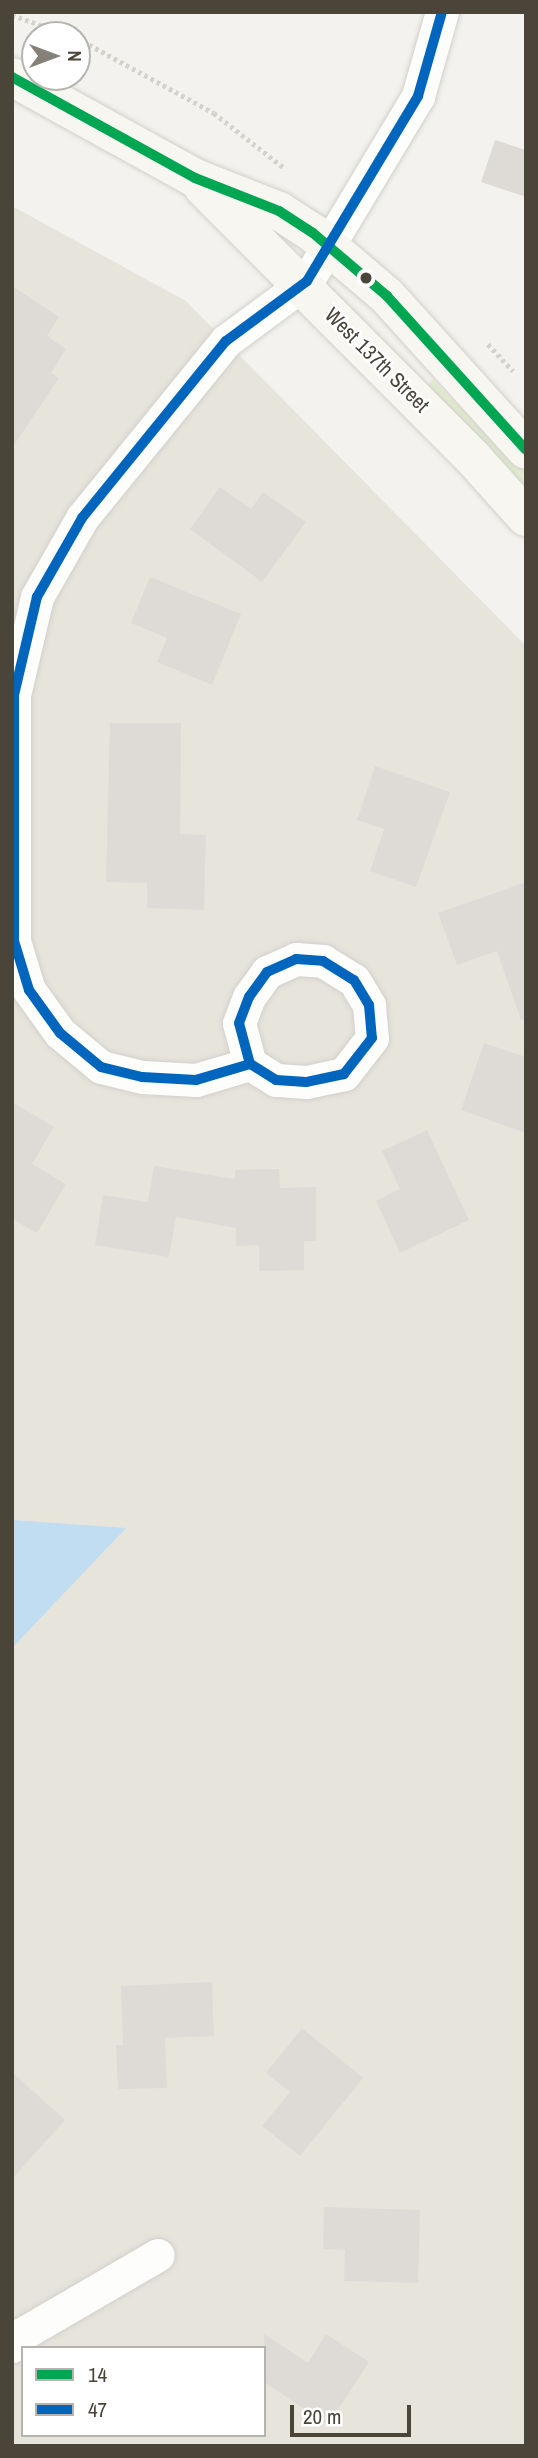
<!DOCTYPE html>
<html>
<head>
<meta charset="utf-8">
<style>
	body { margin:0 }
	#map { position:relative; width:538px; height:2458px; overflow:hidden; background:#f4f2ee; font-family:"Archivo Narrow",sans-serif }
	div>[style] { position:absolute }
	.residential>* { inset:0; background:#e7e4dc }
	.green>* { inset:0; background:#e1eecf }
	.water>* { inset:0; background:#c0ddf1 }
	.building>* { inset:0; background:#dedbd6 }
	.path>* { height:4.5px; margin-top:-2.25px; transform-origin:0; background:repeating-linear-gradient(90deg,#d3d2cc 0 3.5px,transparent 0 7px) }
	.roads { filter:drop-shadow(0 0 2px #d2d0cb) drop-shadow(0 0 2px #d2d0cb) }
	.minor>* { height:33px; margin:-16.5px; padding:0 16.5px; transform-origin:16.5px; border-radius:16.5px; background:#fdfdfc }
	.secondary>* { height:38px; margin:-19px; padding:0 19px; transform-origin:19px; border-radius:19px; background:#f7f6f1 }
	.bus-1>* { height:10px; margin:-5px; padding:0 5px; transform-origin:5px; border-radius:5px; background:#00a651 }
	.bus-2>* { height:10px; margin:-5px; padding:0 5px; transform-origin:5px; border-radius:5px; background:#0065bd }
	.dots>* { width:19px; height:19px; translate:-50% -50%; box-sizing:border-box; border:4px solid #fff; border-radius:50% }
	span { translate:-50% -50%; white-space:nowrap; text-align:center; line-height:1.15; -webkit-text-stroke:5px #fff; paint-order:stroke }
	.street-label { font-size:21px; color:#4b4439 }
	.frame { position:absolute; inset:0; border:14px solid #4b4439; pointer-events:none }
	.legend { position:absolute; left:21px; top:2346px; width:245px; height:91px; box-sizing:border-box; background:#fff; border:2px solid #b7b4b0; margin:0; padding:9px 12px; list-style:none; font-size:21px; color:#4b4439 }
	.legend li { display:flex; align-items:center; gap:14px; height:35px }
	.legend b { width:35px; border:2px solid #b7b4b0 }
	.north { position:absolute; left:21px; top:21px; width:70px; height:70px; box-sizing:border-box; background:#fff; border:2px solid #b7b4b0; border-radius:50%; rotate:90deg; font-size:19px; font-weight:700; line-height:28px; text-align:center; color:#4b4439 }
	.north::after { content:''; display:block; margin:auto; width:24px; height:32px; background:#868178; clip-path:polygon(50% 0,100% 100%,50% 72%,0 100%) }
	.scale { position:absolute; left:290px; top:2405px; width:121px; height:32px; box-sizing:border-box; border:4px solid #4b4439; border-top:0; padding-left:9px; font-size:21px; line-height:24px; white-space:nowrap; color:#4b4439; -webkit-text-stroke:5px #fff; paint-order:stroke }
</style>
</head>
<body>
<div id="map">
	<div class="residential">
		<div style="clip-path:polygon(evenodd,12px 206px,186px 301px,526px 646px,526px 2446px,12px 2446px,12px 206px,23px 2348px,264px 2348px,264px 2435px,23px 2435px,23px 2348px)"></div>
	</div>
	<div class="green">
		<div style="clip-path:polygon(432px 379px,526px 473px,526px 498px,428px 386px)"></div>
	</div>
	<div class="water">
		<div style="clip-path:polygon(12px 1520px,126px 1528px,12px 1648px)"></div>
	</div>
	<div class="building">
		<div style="clip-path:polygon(495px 140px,526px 150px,526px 197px,481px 182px)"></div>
		<div style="clip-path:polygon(12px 286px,59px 317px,47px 336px,66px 349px,51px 373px,59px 378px,12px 448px)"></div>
		<div style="clip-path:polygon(220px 487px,251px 509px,263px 492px,306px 522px,262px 582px,190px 529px)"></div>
		<div style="clip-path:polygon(150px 577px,241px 614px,212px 685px,157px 662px,167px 638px,131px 623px)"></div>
		<div style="clip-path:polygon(110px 723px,181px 723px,180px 834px,206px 835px,204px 910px,147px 908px,147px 883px,106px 882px)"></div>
		<div style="clip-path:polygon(375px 766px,450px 792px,416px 887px,370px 871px,384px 829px,357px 820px)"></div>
		<div style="clip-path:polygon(526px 882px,526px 1019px,521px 1020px,497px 951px,457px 965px,438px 913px)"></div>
		<div style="clip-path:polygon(484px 1043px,526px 1057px,526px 1133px,461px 1110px)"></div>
		<div style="clip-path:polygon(12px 1102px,54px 1127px,32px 1164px,66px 1184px,37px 1233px,12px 1219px)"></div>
		<div style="clip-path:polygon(427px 1130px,469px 1220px,400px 1253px,376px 1201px,400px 1189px,382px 1151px)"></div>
		<div style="clip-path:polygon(154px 1166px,235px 1179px,235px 1170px,279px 1169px,280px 1188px,316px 1187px,316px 1241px,304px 1241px,304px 1270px,259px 1271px,259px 1245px,236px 1246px,236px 1228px,176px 1217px,169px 1257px,95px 1245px,103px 1195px,148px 1202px)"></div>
		<div style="clip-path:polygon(212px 1982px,214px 2036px,165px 2038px,167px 2088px,118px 2089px,116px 2045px,123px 2045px,121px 1986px)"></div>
		<div style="clip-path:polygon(302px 2028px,363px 2078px,300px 2156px,262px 2126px,290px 2092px,266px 2073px)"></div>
		<div style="clip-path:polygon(12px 2072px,65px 2120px,12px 2179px)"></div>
		<div style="clip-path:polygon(324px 2207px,420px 2210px,418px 2283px,344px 2281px,345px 2250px,323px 2249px)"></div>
		<div style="clip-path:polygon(264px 2334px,308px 2363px,326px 2334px,369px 2362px,328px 2425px,264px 2382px)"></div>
	</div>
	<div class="path">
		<div style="left:12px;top:15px;width:60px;rotate:19.3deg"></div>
		<div style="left:77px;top:38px;width:156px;rotate:28.7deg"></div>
		<div style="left:214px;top:113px;width:88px;rotate:38deg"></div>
		<div style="left:488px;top:344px;width:37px;rotate:47deg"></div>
	</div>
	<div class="roads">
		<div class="minor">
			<div style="left:250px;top:1064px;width:42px;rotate:-105deg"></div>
			<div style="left:239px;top:1023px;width:28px;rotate:-69deg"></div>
			<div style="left:249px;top:997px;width:31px;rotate:-54deg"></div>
			<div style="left:267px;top:972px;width:32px;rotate:-24deg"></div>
			<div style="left:296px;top:959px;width:27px;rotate:4deg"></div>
			<div style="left:323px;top:961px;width:36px;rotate:32deg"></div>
			<div style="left:354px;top:980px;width:29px;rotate:59deg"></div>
			<div style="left:369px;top:1005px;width:33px;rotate:85deg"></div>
			<div style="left:372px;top:1038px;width:46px;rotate:127.9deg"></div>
			<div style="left:344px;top:1074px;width:39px;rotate:168deg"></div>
			<div style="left:306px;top:1082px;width:30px;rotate:-176deg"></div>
			<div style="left:276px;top:1080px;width:31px;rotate:-148deg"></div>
			<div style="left:250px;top:1064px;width:56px;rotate:163.5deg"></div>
			<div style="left:196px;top:1080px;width:54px;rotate:-176.8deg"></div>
			<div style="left:142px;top:1077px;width:42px;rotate:-166.3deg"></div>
			<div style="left:101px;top:1067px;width:53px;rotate:-140.3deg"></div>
			<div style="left:60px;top:1033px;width:53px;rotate:-125.8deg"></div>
			<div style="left:29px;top:990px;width:51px;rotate:-107deg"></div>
			<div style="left:14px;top:941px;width:246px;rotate:-90deg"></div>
			<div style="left:14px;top:695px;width:101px;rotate:-76.8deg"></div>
			<div style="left:37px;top:597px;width:91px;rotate:-60.3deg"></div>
			<div style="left:82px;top:518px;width:228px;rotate:-50.9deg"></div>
			<div style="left:226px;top:341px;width:101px;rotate:-36.5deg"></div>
			<div style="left:307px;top:281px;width:216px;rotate:-59deg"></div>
			<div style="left:418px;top:96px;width:87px;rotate:-74.1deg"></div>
			<div style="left:12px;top:2346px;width:16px;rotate:-50deg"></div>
			<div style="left:22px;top:2334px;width:157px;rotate:-30.2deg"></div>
		</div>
		<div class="secondary">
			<div style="left:12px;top:77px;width:209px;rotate:28.9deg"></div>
			<div style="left:195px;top:178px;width:90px;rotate:21.4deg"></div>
			<div style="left:279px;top:211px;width:40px;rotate:32.9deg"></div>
			<div style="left:313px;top:233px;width:97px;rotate:40.4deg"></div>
			<div style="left:387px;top:296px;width:207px;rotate:47.9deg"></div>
			<div style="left:203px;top:187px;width:384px;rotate:45.1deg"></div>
			<div style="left:474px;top:459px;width:78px;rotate:48.1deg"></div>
		</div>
	</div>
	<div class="bus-1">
		<div style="left:12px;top:77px;width:209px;rotate:28.9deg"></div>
		<div style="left:195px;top:178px;width:90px;rotate:21.4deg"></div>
		<div style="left:279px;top:211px;width:40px;rotate:32.9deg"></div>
		<div style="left:313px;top:233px;width:97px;rotate:40.4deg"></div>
		<div style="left:387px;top:296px;width:207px;rotate:47.9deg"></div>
	</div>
	<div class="bus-2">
		<div style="left:250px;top:1064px;width:42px;rotate:-105deg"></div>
		<div style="left:239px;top:1023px;width:28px;rotate:-69deg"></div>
		<div style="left:249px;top:997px;width:31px;rotate:-54deg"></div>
		<div style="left:267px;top:972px;width:32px;rotate:-24deg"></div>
		<div style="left:296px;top:959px;width:27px;rotate:4deg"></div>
		<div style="left:323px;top:961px;width:36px;rotate:32deg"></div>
		<div style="left:354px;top:980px;width:29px;rotate:59deg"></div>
		<div style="left:369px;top:1005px;width:33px;rotate:85deg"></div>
		<div style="left:372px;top:1038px;width:46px;rotate:127.9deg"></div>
		<div style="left:344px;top:1074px;width:39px;rotate:168deg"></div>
		<div style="left:306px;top:1082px;width:30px;rotate:-176deg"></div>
		<div style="left:276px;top:1080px;width:31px;rotate:-148deg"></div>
		<div style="left:250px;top:1064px;width:56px;rotate:163.5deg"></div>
		<div style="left:196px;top:1080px;width:54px;rotate:-176.8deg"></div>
		<div style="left:142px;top:1077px;width:42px;rotate:-166.3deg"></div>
		<div style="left:101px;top:1067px;width:53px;rotate:-140.3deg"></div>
		<div style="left:60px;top:1033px;width:53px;rotate:-125.8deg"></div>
		<div style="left:29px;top:990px;width:51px;rotate:-107deg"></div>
		<div style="left:14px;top:941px;width:246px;rotate:-90deg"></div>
		<div style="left:14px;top:695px;width:101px;rotate:-76.8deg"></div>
		<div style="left:37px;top:597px;width:91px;rotate:-60.3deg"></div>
		<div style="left:82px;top:518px;width:228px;rotate:-50.9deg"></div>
		<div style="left:226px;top:341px;width:101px;rotate:-36.5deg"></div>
		<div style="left:307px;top:281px;width:216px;rotate:-59deg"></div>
		<div style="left:418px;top:96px;width:87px;rotate:-74.1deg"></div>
	</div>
	<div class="dots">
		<div style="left:366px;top:278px;background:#4b4439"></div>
	</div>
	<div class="street-label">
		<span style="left:377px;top:360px;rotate:45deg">West 137th Street</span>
	</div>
	<div class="frame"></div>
	<ul class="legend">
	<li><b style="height:9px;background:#00a651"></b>14</li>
	<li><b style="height:9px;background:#0065bd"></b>47</li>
	</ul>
	<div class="north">N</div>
	<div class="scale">20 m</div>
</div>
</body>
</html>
